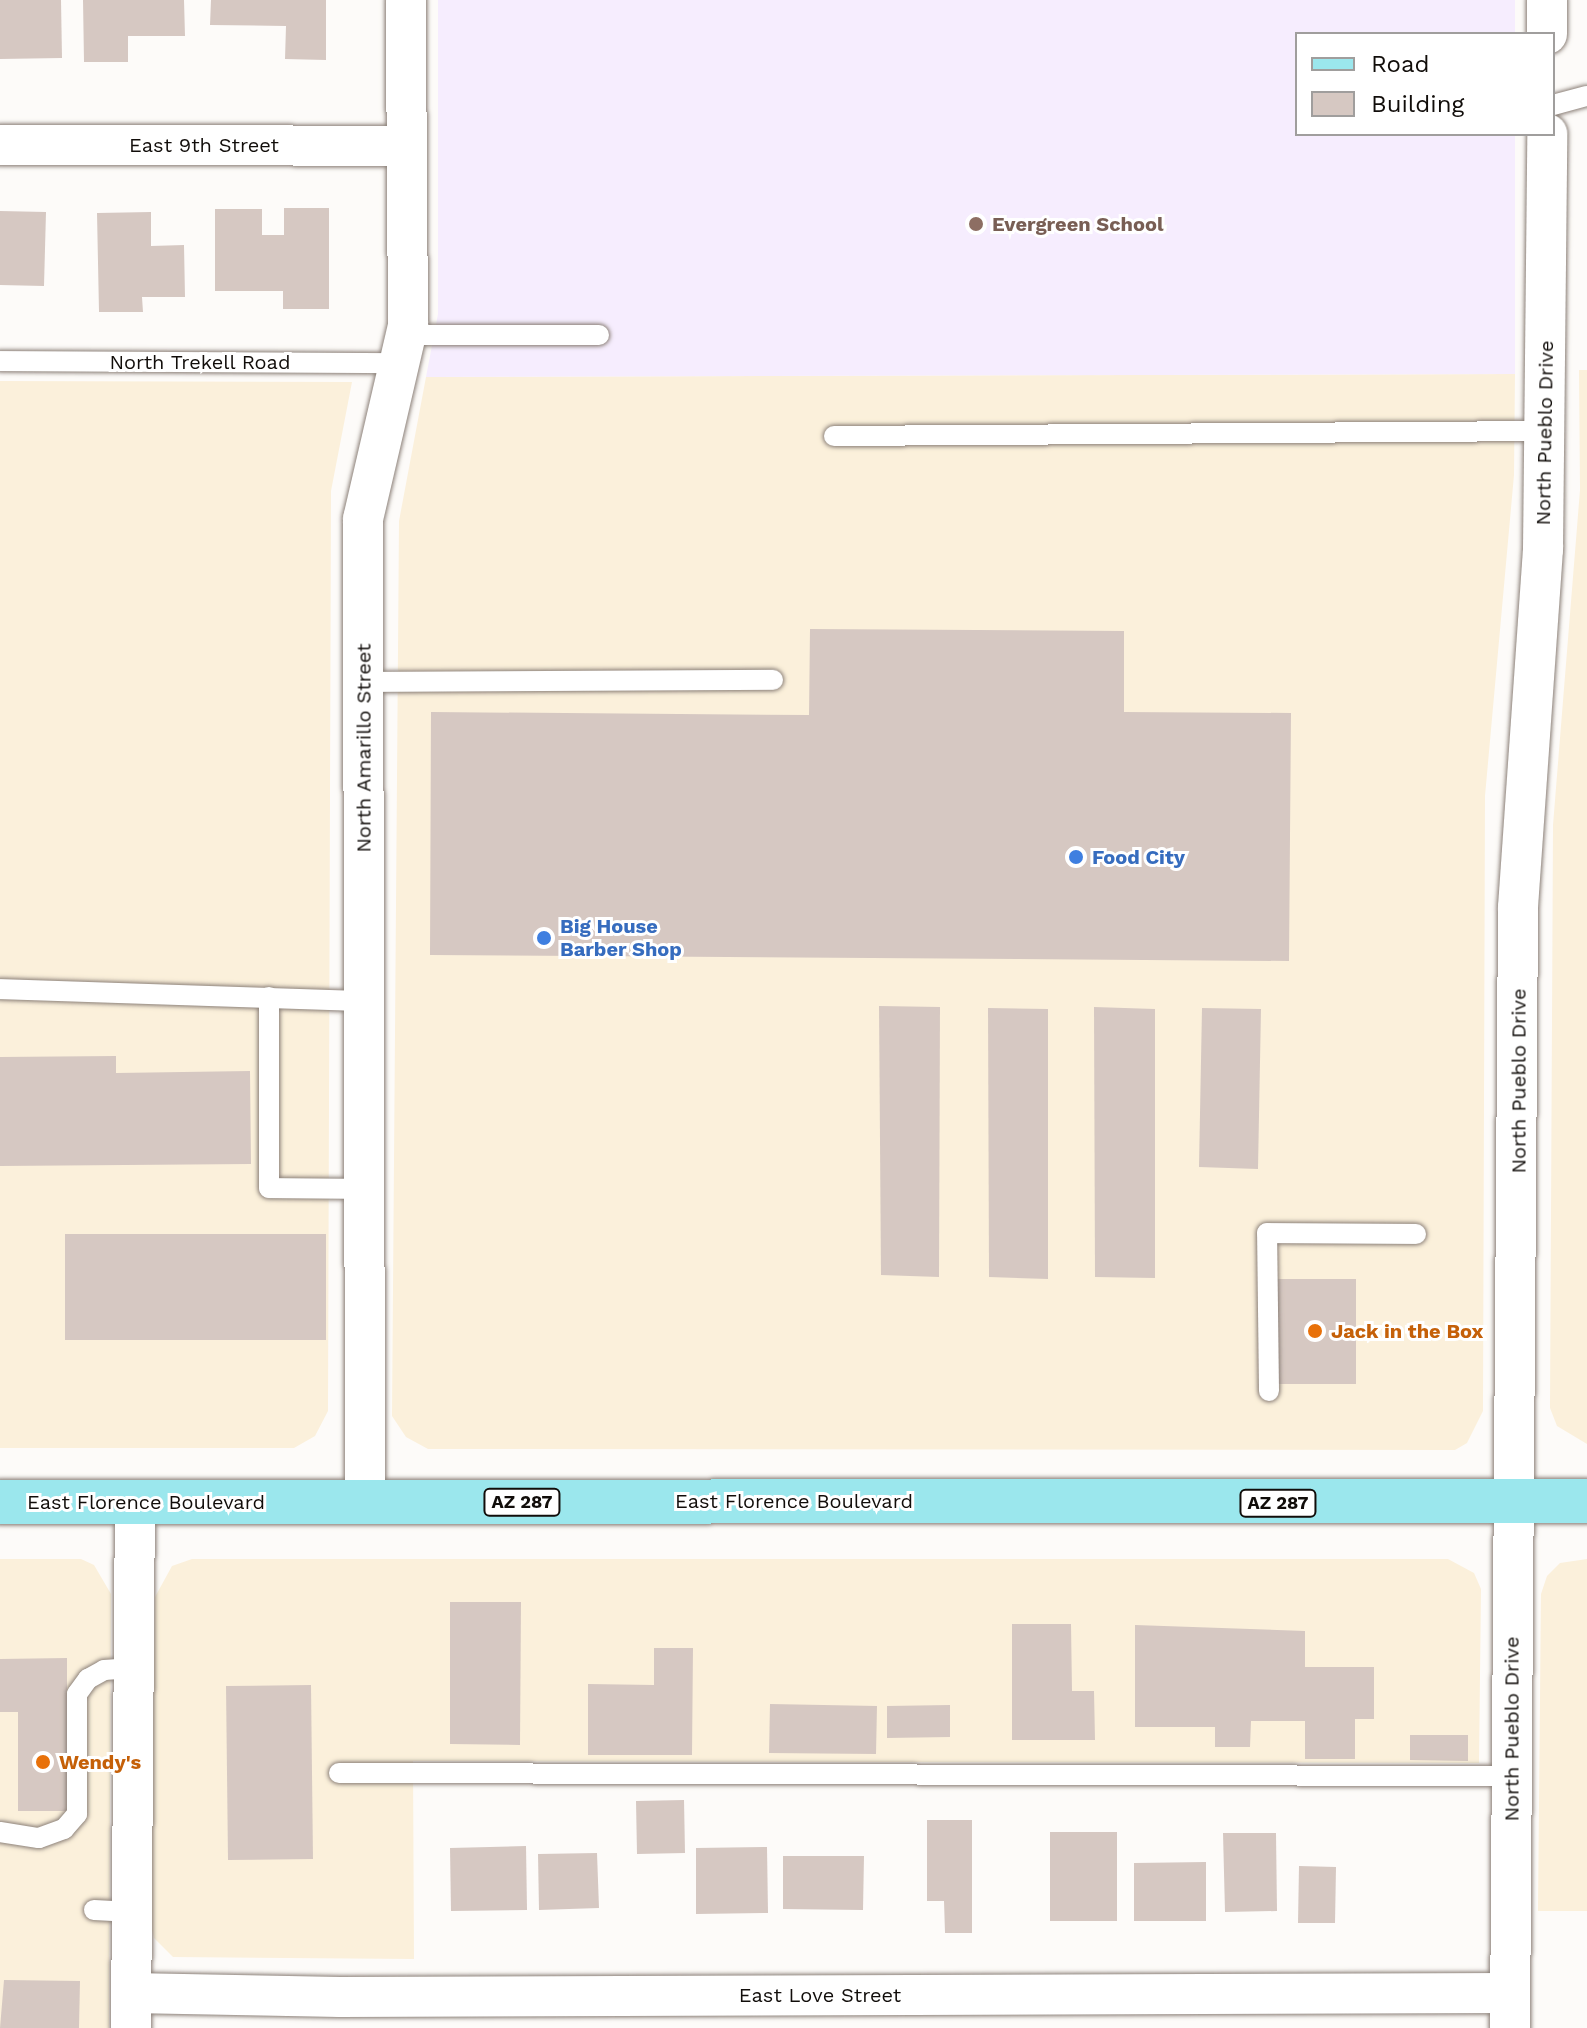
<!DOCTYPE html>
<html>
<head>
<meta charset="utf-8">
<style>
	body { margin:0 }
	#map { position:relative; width:1587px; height:2028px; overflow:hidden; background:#fdfbf9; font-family:"Work Sans",sans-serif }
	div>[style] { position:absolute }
	.commercial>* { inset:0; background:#fbf0db }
	.education>* { inset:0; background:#f6edfe }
	.building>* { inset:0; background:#d6c8c2 }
	.roads { filter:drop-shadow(0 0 2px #8c8179) drop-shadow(0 0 2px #8c8179) }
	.service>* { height:20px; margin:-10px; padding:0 10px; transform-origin:10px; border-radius:10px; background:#fff }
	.minor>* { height:40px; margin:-20px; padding:0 20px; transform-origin:20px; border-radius:20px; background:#fff }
	.primary>* { height:44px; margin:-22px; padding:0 22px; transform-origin:22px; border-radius:22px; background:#9be7ed }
	.dots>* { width:22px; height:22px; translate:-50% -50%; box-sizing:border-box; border:4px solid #fff; border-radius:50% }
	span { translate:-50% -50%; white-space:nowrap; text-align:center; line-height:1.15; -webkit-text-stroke:6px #fff; paint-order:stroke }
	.shield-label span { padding:2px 6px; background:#fff; border:2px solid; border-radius:6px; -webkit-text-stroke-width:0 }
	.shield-label { font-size:18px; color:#110d0a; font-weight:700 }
	.street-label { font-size:20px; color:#110d0a }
	.education-label { font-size:20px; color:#785e54; font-weight:700 }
	.left { translate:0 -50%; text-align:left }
	.shop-label { font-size:20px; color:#366cbe; font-weight:700 }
	.food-label { font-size:20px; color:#c56008; font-weight:700 }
	.legend { position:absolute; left:1295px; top:32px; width:260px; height:104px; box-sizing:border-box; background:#fff; border:2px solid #a09e9d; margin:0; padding:10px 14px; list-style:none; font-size:24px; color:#110d0a }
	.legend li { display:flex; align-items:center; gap:16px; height:40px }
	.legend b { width:40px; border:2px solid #a09e9d }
</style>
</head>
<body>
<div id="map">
	<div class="commercial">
		<div style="clip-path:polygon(1579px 370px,1587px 370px,1587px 1444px,1557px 1426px,1550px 1408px,1553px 825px,1580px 490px)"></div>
		<div style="clip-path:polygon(1515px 374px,1514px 475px,1485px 796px,1483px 1411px,1467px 1443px,1455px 1450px,428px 1449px,406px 1437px,392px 1416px,399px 521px,426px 377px)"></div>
		<div style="clip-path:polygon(0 381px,352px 382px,331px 491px,328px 1411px,315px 1436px,294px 1448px,0 1448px)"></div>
		<div style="clip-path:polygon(0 1559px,81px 1559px,94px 1565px,111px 1594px,109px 2028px,0 2028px)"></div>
		<div style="clip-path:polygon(192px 1559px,1448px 1559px,1474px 1573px,1481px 1589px,1479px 1763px,413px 1761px,414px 1959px,173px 1957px,154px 1938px,150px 1923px,155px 1597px,172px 1566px)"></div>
		<div style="clip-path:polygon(1587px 1559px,1587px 1911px,1538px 1911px,1541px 1594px,1547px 1576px,1560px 1563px)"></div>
	</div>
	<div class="education">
		<div style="clip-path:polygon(438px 0,1515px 0,1515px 34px,1297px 34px,1297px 134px,1515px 134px,1515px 374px,426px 377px,438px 314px)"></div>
	</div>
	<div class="building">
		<div style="clip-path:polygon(0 0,61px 0,62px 58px,0 59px)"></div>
		<div style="clip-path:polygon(83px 0,184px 0,185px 36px,128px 36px,128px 62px,84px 62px)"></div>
		<div style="clip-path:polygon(211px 0,326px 0,326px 60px,285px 59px,286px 26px,210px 25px)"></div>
		<div style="clip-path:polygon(284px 208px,329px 208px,329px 309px,283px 309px,283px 291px,215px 291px,215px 209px,262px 209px,262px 235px,284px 235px)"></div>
		<div style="clip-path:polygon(0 211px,46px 212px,44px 286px,0 285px)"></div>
		<div style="clip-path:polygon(151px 212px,151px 246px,184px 245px,185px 297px,142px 297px,143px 312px,99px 312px,97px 213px)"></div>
		<div style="clip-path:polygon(810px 629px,1124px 631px,1124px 712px,1291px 713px,1289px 961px,430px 955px,431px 712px,809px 715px)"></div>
		<div style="clip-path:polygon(879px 1006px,940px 1007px,939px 1277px,881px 1275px)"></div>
		<div style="clip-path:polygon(1094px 1007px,1155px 1009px,1155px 1278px,1095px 1277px)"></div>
		<div style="clip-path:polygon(988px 1008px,1048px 1009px,1048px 1279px,989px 1277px)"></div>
		<div style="clip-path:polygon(1202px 1008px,1261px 1009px,1258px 1169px,1199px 1167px)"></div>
		<div style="clip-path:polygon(116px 1056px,116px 1073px,250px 1071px,251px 1164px,0 1166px,0 1057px)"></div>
		<div style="clip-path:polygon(65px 1234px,326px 1234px,326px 1340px,65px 1340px)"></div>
		<div style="clip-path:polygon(1274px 1279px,1356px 1279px,1356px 1384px,1274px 1384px)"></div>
		<div style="clip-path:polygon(450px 1602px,521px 1602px,520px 1745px,450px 1744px)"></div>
		<div style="clip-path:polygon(1012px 1624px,1071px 1624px,1072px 1691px,1094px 1691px,1095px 1740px,1012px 1740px)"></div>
		<div style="clip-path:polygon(1135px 1625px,1305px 1631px,1305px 1667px,1374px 1667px,1374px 1719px,1355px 1719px,1355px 1759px,1305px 1759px,1305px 1721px,1251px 1721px,1250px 1747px,1215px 1747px,1215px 1727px,1135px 1727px)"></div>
		<div style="clip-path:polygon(654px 1648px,693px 1648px,692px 1755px,588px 1755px,588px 1684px,654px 1685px)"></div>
		<div style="clip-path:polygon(67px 1658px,67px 1811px,18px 1811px,18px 1712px,0 1712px,0 1659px)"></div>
		<div style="clip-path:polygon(311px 1685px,313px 1859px,228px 1860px,226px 1686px)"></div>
		<div style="clip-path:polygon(770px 1704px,877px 1706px,876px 1754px,769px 1753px)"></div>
		<div style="clip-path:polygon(950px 1705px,950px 1737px,887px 1738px,887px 1706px)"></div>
		<div style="clip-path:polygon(1410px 1735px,1468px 1735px,1468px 1761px,1410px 1760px)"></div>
		<div style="clip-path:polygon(684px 1800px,685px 1853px,637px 1854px,636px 1801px)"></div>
		<div style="clip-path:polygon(927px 1820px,972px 1820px,972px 1933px,945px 1933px,944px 1901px,927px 1901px)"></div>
		<div style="clip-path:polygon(1050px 1832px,1117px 1832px,1117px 1921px,1050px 1921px)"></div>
		<div style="clip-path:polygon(1223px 1833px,1276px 1833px,1277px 1911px,1225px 1912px)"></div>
		<div style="clip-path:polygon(526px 1846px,527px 1910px,451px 1911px,450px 1848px)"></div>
		<div style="clip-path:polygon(767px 1847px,768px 1913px,696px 1914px,696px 1848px)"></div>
		<div style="clip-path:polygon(597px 1853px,599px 1908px,539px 1910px,538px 1854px)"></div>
		<div style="clip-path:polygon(783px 1856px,864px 1856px,863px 1910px,783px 1909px)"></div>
		<div style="clip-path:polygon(1206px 1862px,1206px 1921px,1134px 1921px,1134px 1863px)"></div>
		<div style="clip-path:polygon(1299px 1866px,1336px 1867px,1335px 1923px,1298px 1923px)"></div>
		<div style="clip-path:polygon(4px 1980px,80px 1981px,79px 2028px,0 2028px)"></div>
	</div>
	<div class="roads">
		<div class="service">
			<div style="left:1553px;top:105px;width:35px;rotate:-15deg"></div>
			<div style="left:406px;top:335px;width:193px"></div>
			<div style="left:0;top:361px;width:399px;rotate:0.3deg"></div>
			<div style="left:834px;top:436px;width:713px;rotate:-0.4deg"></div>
			<div style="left:364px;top:682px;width:409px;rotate:-0.3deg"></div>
			<div style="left:0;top:989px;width:365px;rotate:1.9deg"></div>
			<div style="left:269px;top:997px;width:191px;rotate:90deg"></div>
			<div style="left:269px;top:1188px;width:96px;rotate:0.6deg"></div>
			<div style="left:1269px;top:1391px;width:158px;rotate:-90.7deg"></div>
			<div style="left:1267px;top:1233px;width:149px;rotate:0.4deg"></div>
			<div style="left:339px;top:1773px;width:1173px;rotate:0.15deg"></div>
			<div style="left:0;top:1832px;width:39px;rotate:9deg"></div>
			<div style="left:39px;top:1838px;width:27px;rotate:-20deg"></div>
			<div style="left:64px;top:1829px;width:20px;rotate:-49deg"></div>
			<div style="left:77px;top:1814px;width:120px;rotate:-90deg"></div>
			<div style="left:77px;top:1694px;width:19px;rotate:-54deg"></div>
			<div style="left:88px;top:1679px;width:18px;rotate:-29deg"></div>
			<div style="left:104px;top:1670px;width:29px;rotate:-4deg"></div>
			<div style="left:94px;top:1910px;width:38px;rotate:3deg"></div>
		</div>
		<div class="minor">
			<div style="left:1547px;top:34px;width:34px;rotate:-90deg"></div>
			<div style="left:0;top:145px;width:407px;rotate:0.1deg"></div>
			<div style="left:365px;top:1502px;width:983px;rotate:-90.12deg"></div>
			<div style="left:363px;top:519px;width:199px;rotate:-76.9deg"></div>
			<div style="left:408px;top:325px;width:325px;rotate:-90.4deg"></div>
			<div style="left:131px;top:1993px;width:209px;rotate:1.1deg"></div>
			<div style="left:340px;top:1997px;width:1170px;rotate:-0.2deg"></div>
			<div style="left:131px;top:2028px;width:527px;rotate:-89.57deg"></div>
			<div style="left:1510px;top:2028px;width:1121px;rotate:-89.59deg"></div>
			<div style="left:1518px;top:907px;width:359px;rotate:-86deg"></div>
			<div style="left:1543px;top:549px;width:415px;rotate:-89.4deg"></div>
		</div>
		<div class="primary">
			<div style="left:0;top:1502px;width:1587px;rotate:-0.04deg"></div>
		</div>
	</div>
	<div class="dots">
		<div style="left:976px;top:224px;background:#8d6e63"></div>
		<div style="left:1076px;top:857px;background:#3f7fe0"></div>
		<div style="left:544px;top:938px;background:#3f7fe0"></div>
		<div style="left:1315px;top:1331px;background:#e8710a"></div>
		<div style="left:43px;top:1762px;background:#e8710a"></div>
	</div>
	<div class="shield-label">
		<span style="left:522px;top:1502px">AZ 287</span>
		<span style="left:1278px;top:1503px">AZ 287</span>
	</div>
	<div class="street-label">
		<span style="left:204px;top:145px">East 9th Street</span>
		<span style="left:200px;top:362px">North Trekell Road</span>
		<span style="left:1545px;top:433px;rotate:-89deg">North Pueblo Drive</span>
		<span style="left:364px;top:748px;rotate:-90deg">North Amarillo Street</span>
		<span style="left:1519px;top:1081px;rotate:-90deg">North Pueblo Drive</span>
		<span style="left:794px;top:1501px">East Florence Boulevard</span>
		<span style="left:146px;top:1502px">East Florence Boulevard</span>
		<span style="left:1512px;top:1729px;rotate:-90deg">North Pueblo Drive</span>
		<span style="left:820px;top:1995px">East Love Street</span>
	</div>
	<div class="education-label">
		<span class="left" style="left:992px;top:224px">Evergreen School</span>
	</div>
	<div class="shop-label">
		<span class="left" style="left:1092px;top:857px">Food City</span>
		<span class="left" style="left:560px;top:938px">Big House<br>Barber Shop</span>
	</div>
	<div class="food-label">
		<span class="left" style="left:1331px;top:1331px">Jack in the Box</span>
		<span class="left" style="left:59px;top:1762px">Wendy's</span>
	</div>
	<ul class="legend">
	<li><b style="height:10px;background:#9be7ed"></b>Road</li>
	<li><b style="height:22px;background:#d6c8c2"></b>Building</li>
	</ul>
</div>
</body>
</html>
